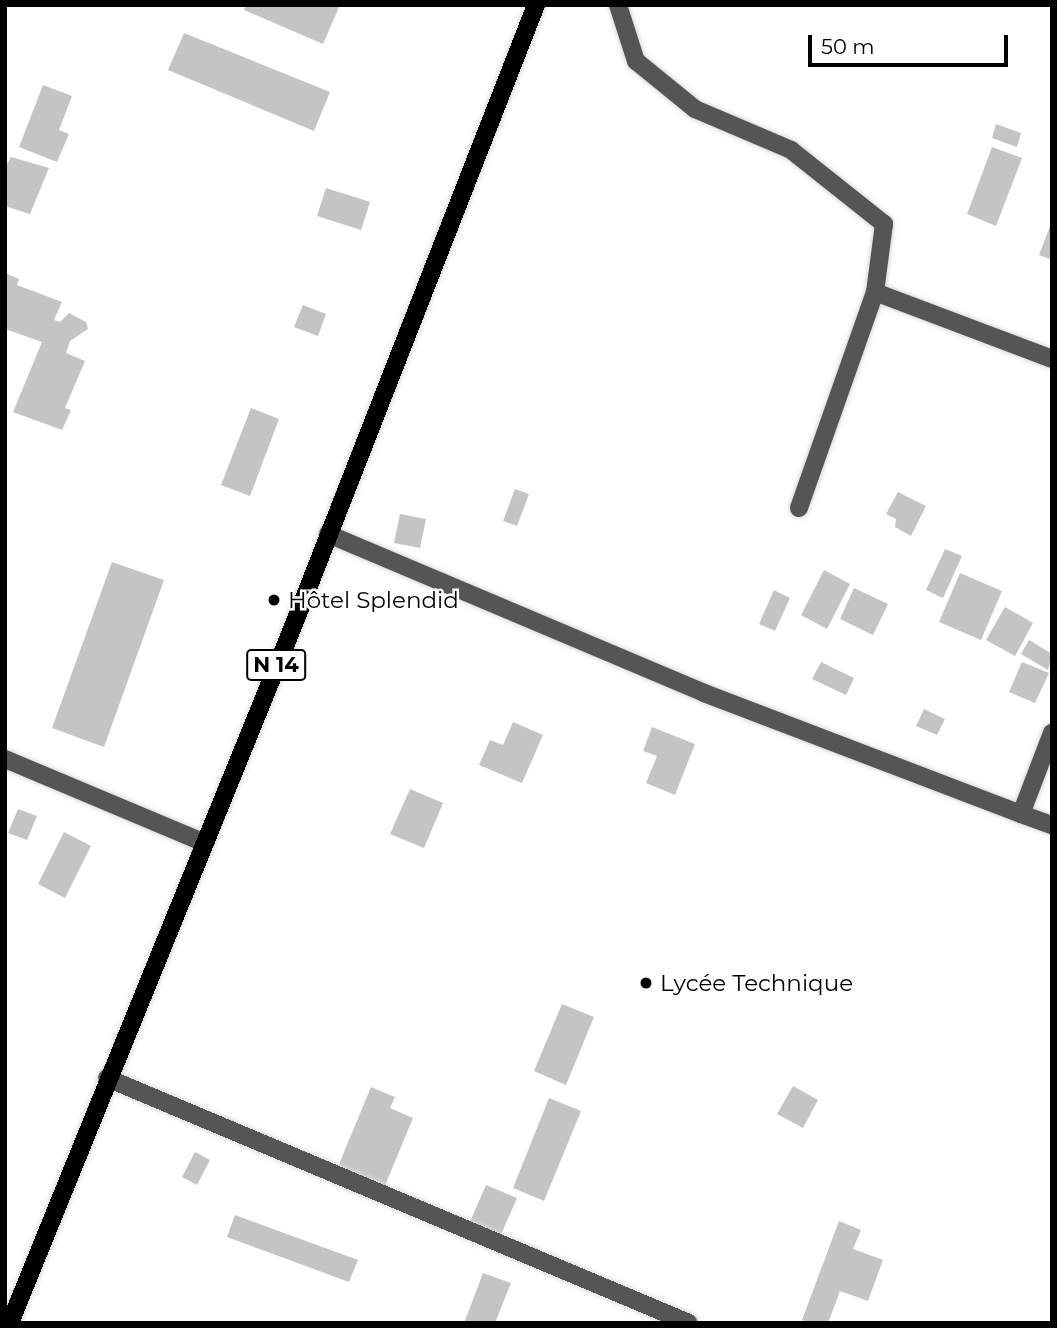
<!DOCTYPE html>
<html>
<head>
<meta charset="utf-8">
<style>
	body { margin:0 }
	#map { position:relative; width:1057px; height:1328px; overflow:hidden; background:#fff; font-family:Montserrat,sans-serif }
	div>[style] { position:absolute }
	.building>* { inset:0; background:#c4c4c4 }
	.roads { filter:drop-shadow(0 0 2px #dbdbdb) drop-shadow(0 0 2px #dbdbdb) }
	.minor>* { height:18px; margin:-9px; padding:0 9px; transform-origin:9px; border-radius:9px; background:#555 }
	.major>* { height:18px; margin:-9px; padding:0 9px; transform-origin:9px; border-radius:9px; background:#000 }
	.dots>* { width:19px; height:19px; translate:-50% -50%; box-sizing:border-box; border:4px solid #fff; border-radius:50% }
	span { translate:-50% -50%; white-space:nowrap; text-align:center; line-height:1.15; -webkit-text-stroke:5px #fff; paint-order:stroke }
	.shield-label span { padding:2px 5px; background:#fff; border:2px solid; border-radius:5px; -webkit-text-stroke-width:0 }
	.shield-label { font-size:21px; color:#000; font-weight:700 }
	.poi-label { font-size:23px; color:#000 }
	.left { translate:0 -50%; text-align:left }
	.frame { position:absolute; inset:0; border:7px solid #000; pointer-events:none }
	.scale { position:absolute; left:808px; top:35px; width:200px; height:32px; box-sizing:border-box; border:4px solid #000; border-top:0; padding-left:9px; font-size:21px; line-height:24px; white-space:nowrap; color:#000; -webkit-text-stroke:5px #fff; paint-order:stroke }
</style>
</head>
<body>
<div id="map">
	<div class="building">
		<div style="clip-path:polygon(246px 5px,340px 5px,323px 44px,244px 10px)"></div>
		<div style="clip-path:polygon(184px 33px,330px 92px,314px 131px,168px 70px)"></div>
		<div style="clip-path:polygon(43px 85px,72px 96px,59px 130px,69px 134px,57px 162px,19px 147px)"></div>
		<div style="clip-path:polygon(996px 124px,1021px 133px,1017px 147px,992px 138px)"></div>
		<div style="clip-path:polygon(992px 147px,1022px 158px,996px 226px,967px 214px)"></div>
		<div style="clip-path:polygon(11px 157px,49px 168px,30px 214px,5px 206px,5px 168px)"></div>
		<div style="clip-path:polygon(326px 188px,370px 202px,361px 230px,317px 216px)"></div>
		<div style="clip-path:polygon(1052px 221px,1052px 260px,1039px 255px)"></div>
		<div style="clip-path:polygon(5px 273px,19px 279px,17px 285px,62px 302px,54px 320px,60px 322px,69px 313px,86px 322px,88px 329px,70px 341px,66px 353px,85px 361px,65px 408px,71px 410px,62px 430px,13px 412px,42px 342px,5px 329px)"></div>
		<div style="clip-path:polygon(303px 305px,326px 314px,318px 336px,294px 327px)"></div>
		<div style="clip-path:polygon(251px 408px,279px 419px,250px 496px,221px 485px)"></div>
		<div style="clip-path:polygon(515px 489px,529px 494px,517px 526px,503px 521px)"></div>
		<div style="clip-path:polygon(898px 492px,926px 506px,911px 536px,895px 527px,896px 519px,886px 514px)"></div>
		<div style="clip-path:polygon(400px 514px,426px 519px,420px 548px,394px 543px)"></div>
		<div style="clip-path:polygon(945px 549px,962px 556px,943px 598px,926px 590px)"></div>
		<div style="clip-path:polygon(112px 562px,164px 580px,104px 747px,52px 728px)"></div>
		<div style="clip-path:polygon(824px 570px,850px 584px,827px 629px,801px 615px)"></div>
		<div style="clip-path:polygon(960px 573px,1002px 591px,981px 640px,939px 622px)"></div>
		<div style="clip-path:polygon(854px 588px,888px 604px,873px 635px,840px 619px)"></div>
		<div style="clip-path:polygon(774px 590px,790px 598px,775px 631px,759px 624px)"></div>
		<div style="clip-path:polygon(1005px 607px,1033px 623px,1015px 656px,986px 640px)"></div>
		<div style="clip-path:polygon(1029px 640px,1052px 654px,1048px 670px,1021px 654px)"></div>
		<div style="clip-path:polygon(821px 662px,854px 678px,846px 695px,812px 679px)"></div>
		<div style="clip-path:polygon(1022px 662px,1049px 673px,1035px 703px,1009px 692px)"></div>
		<div style="clip-path:polygon(924px 709px,945px 719px,937px 735px,916px 726px)"></div>
		<div style="clip-path:polygon(513px 722px,543px 735px,522px 783px,479px 765px,490px 740px,503px 745px)"></div>
		<div style="clip-path:polygon(652px 727px,695px 744px,675px 795px,646px 783px,657px 756px,643px 751px)"></div>
		<div style="clip-path:polygon(410px 789px,443px 803px,424px 848px,390px 834px)"></div>
		<div style="clip-path:polygon(18px 809px,37px 816px,27px 840px,8px 833px)"></div>
		<div style="clip-path:polygon(64px 832px,91px 846px,65px 898px,38px 884px)"></div>
		<div style="clip-path:polygon(562px 1004px,594px 1017px,566px 1085px,534px 1071px)"></div>
		<div style="clip-path:polygon(793px 1086px,818px 1100px,803px 1128px,777px 1114px)"></div>
		<div style="clip-path:polygon(371px 1087px,395px 1097px,390px 1108px,413px 1118px,384px 1188px,337px 1169px)"></div>
		<div style="clip-path:polygon(549px 1098px,581px 1111px,544px 1201px,513px 1188px)"></div>
		<div style="clip-path:polygon(195px 1152px,210px 1160px,197px 1185px,182px 1177px)"></div>
		<div style="clip-path:polygon(486px 1185px,517px 1198px,500px 1237px,469px 1224px)"></div>
		<div style="clip-path:polygon(235px 1215px,358px 1260px,349px 1282px,227px 1237px)"></div>
		<div style="clip-path:polygon(839px 1221px,861px 1230px,853px 1249px,883px 1260px,868px 1301px,840px 1291px,828px 1323px,810px 1323px,802px 1320px)"></div>
		<div style="clip-path:polygon(483px 1273px,511px 1283px,495px 1323px,464px 1323px)"></div>
	</div>
	<div class="roads">
		<div class="minor">
			<div style="left:618px;top:5px;width:59px;rotate:72.2deg"></div>
			<div style="left:636px;top:61px;width:76px;rotate:39.1deg"></div>
			<div style="left:695px;top:109px;width:104px;rotate:23.1deg"></div>
			<div style="left:791px;top:150px;width:119px;rotate:38.5deg"></div>
			<div style="left:884px;top:224px;width:69px;rotate:97.5deg"></div>
			<div style="left:875px;top:292px;width:229px;rotate:109.4deg"></div>
			<div style="left:875px;top:292px;width:189px;rotate:20.7deg"></div>
			<div style="left:328px;top:534px;width:408px;rotate:22.9deg"></div>
			<div style="left:704px;top:693px;width:339px;rotate:20.9deg"></div>
			<div style="left:1021px;top:814px;width:87px;rotate:-69.1deg"></div>
			<div style="left:5px;top:759px;width:214px;rotate:22.8deg"></div>
			<div style="left:1021px;top:814px;width:33px;rotate:20deg"></div>
			<div style="left:107px;top:1078px;width:631px;rotate:22.83deg"></div>
		</div>
		<div class="major">
			<div style="left:10px;top:1323px;width:760px;rotate:-67.89deg"></div>
			<div style="left:296px;top:619px;width:659px;rotate:-68.65deg"></div>
		</div>
	</div>
	<div class="dots">
		<div style="left:274px;top:600px;background:#000"></div>
		<div style="left:646px;top:983px;background:#000"></div>
	</div>
	<div class="shield-label">
		<span style="left:276px;top:665px">N 14</span>
	</div>
	<div class="poi-label">
		<span class="left" style="left:288px;top:600px">Hôtel Splendid</span>
		<span class="left" style="left:660px;top:983px">Lycée Technique</span>
	</div>
	<div class="frame"></div>
	<div class="scale">50 m</div>
</div>
</body>
</html>
